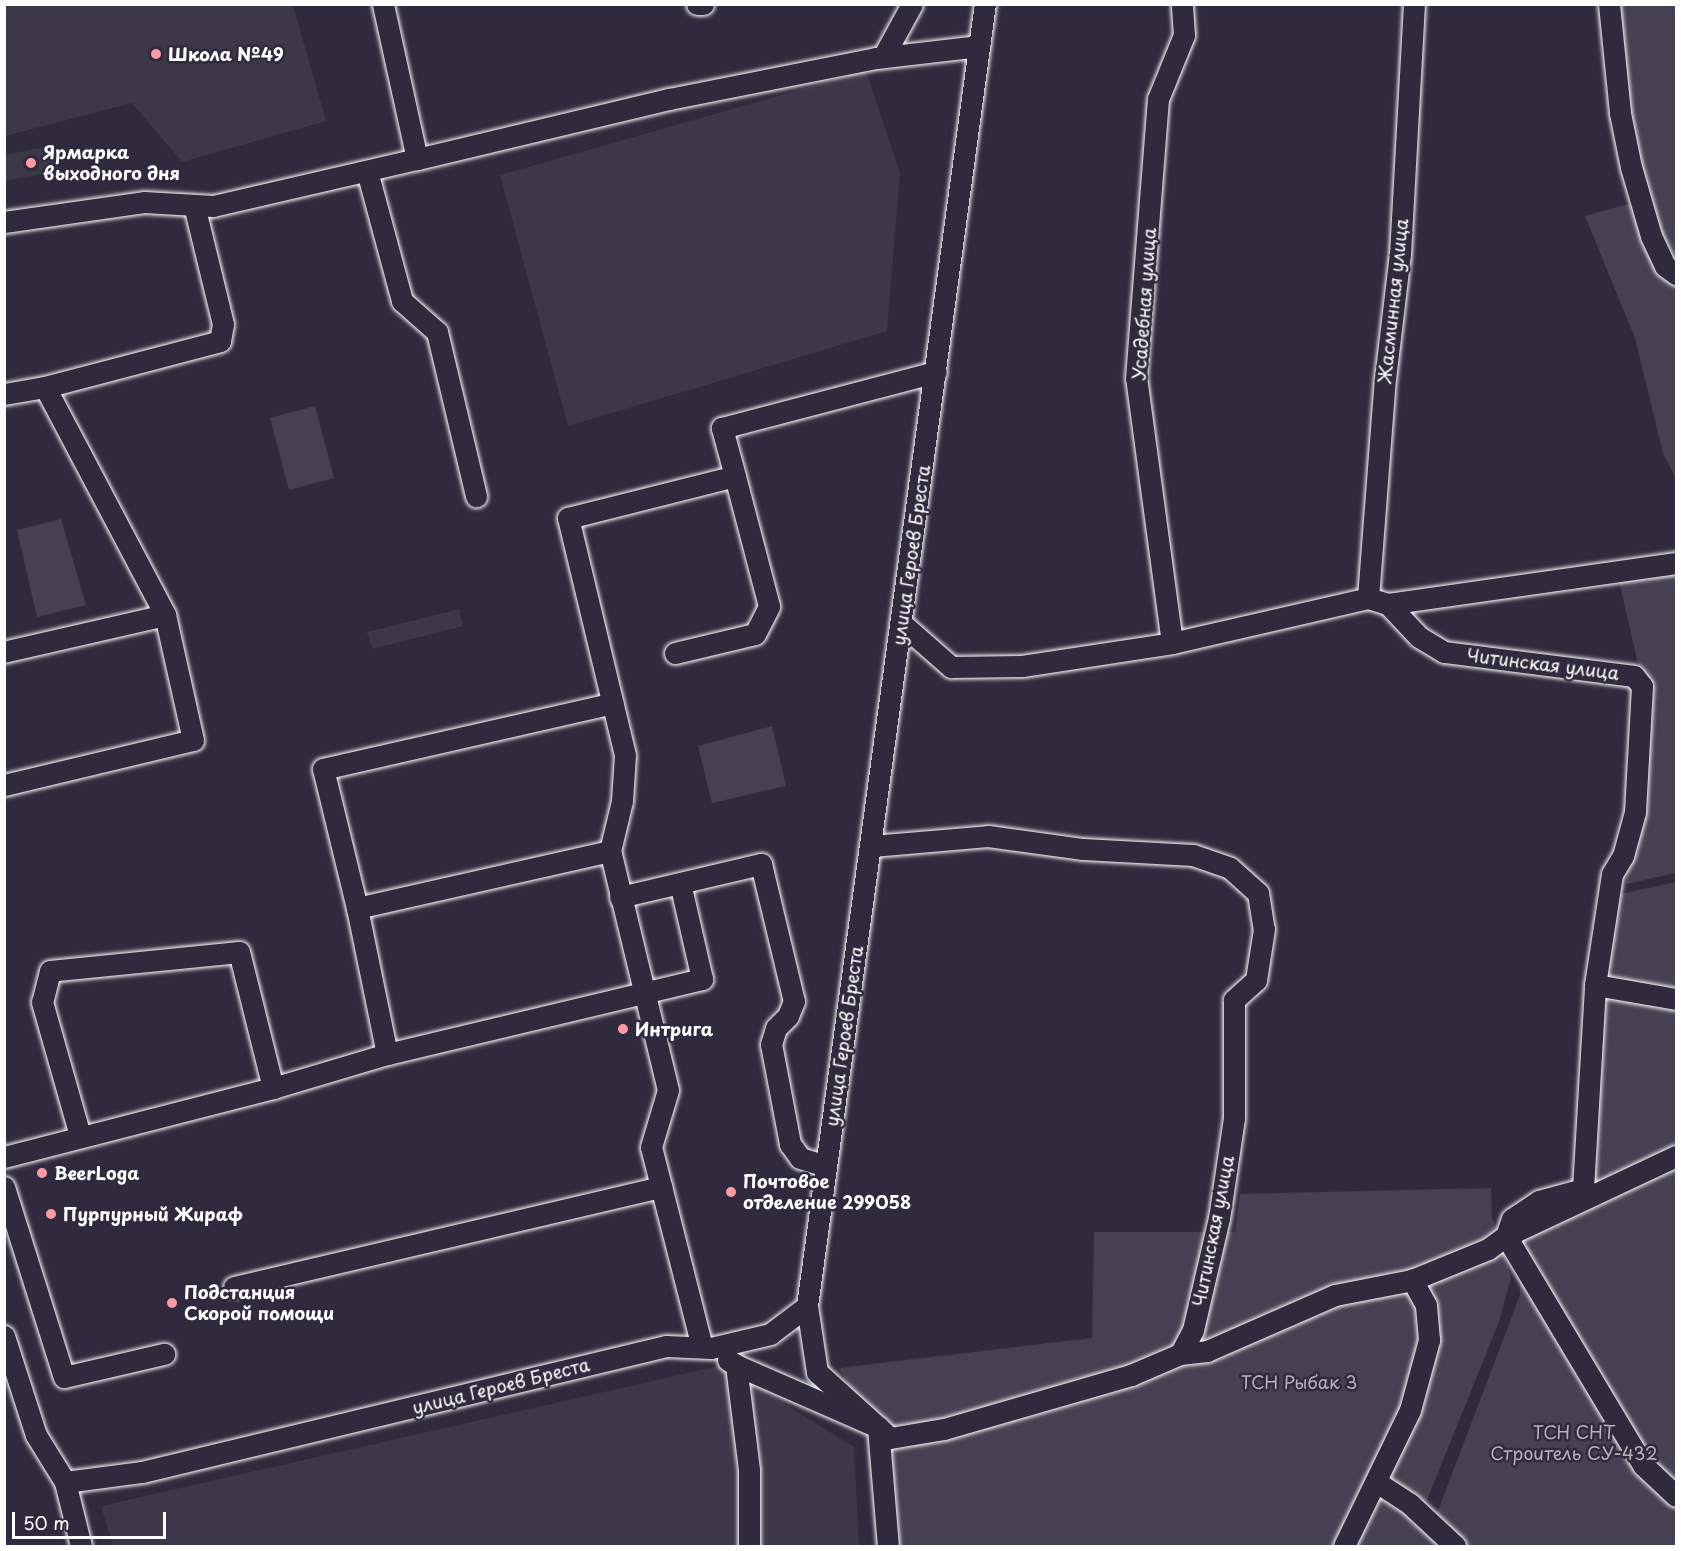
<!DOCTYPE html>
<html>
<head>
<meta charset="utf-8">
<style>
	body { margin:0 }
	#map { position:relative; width:1681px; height:1551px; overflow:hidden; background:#2f2a3d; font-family:"Playpen Sans",sans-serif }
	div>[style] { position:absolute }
	.built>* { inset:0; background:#3c3749 }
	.green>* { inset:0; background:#464152 }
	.roads { filter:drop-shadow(0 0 2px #fff) drop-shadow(0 0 2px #fff) }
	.minor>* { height:21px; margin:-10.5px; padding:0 10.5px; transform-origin:10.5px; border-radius:10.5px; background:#2f2a3d }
	.dots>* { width:16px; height:16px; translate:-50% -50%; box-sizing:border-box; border:3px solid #2f2a3d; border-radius:50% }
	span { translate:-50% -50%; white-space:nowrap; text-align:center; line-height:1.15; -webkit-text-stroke:5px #2f2a3d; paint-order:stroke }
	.poi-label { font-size:18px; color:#fff; font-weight:700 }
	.left { translate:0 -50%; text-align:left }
	.street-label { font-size:18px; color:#fff }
	.park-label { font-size:18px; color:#b5b3ba }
	.frame { position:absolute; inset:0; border:6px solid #fff; pointer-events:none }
	.scale { position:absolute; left:12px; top:1512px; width:154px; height:27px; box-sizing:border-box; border:3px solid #fff; border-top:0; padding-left:8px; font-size:18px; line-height:21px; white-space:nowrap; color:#fff; -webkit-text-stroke:4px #2f2a3d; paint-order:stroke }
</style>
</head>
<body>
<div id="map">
	<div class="built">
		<div style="clip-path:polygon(5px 4px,293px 5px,326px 121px,182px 162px,132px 103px,5px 136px)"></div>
		<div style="clip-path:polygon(866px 71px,900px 173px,887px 331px,568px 426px,500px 175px)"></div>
		<div style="clip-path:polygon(54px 145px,59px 171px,5px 181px,5px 155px)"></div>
		<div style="clip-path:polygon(459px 609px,463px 626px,372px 649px,367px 632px)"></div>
		<div style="clip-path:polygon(723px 1365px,854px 1447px,859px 1546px,113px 1546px,101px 1506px)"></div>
	</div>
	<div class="green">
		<div style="clip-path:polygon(1615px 5px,1676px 5px,1676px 259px,1657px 226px,1637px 157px)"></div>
		<div style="clip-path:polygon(1636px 202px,1676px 269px,1676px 479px,1663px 453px,1635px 338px,1585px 216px)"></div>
		<div style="clip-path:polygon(315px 406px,334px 478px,289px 490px,270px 418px)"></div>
		<div style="clip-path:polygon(61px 519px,86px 605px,37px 617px,17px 530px)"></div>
		<div style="clip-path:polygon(1676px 558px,1676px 873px,1626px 884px,1632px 855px,1639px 668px,1616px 568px)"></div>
		<div style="clip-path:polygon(772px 726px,786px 786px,712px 803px,698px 746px)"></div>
		<div style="clip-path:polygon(1676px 882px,1676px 1546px,1466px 1546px,1436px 1516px,1520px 1295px,1520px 1222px,1574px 1180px,1620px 894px)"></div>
		<div style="clip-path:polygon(1491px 1188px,1492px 1217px,1511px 1278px,1499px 1322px,1418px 1522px,1439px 1546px,883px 1546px,885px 1449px,839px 1368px,1092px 1338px,1094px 1232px,1235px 1232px,1240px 1194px)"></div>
	</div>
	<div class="roads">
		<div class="minor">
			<div style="left:697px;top:4px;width:6px"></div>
			<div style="left:1609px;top:4px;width:110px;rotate:84.2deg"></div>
			<div style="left:1620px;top:113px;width:55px;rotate:78.5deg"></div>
			<div style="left:1631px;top:167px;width:72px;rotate:73.8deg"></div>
			<div style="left:1651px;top:236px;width:33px;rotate:65deg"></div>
			<div style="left:1665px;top:266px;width:14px;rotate:36deg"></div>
			<div style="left:883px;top:57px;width:60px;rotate:-61.3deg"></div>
			<div style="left:417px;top:159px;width:259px;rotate:-13.4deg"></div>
			<div style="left:669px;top:99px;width:211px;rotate:-11.2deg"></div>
			<div style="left:876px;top:58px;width:104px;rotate:-6.6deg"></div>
			<div style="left:367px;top:171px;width:135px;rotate:74.9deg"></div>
			<div style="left:402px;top:301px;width:47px;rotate:41.5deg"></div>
			<div style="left:437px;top:332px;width:169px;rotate:76.6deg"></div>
			<div style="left:4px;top:222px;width:141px;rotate:-8.1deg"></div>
			<div style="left:144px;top:202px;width:69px;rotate:3.3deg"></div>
			<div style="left:213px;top:206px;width:209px;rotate:-13deg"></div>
			<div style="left:417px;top:159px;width:159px;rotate:-102.4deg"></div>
			<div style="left:45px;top:387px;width:181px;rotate:-14.7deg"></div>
			<div style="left:220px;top:341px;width:17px;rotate:-80deg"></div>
			<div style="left:223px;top:324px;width:122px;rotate:-103.7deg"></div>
			<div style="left:4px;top:394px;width:42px;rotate:-9.7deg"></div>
			<div style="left:45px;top:387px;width:258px;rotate:62.2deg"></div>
			<div style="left:165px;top:615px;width:165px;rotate:167.1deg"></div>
			<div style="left:1368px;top:598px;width:220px;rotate:-85.6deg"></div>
			<div style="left:1385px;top:379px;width:126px;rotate:-83.2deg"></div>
			<div style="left:1400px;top:254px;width:250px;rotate:-86.8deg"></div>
			<div style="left:901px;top:623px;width:67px;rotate:41.3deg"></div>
			<div style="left:951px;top:667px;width:71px;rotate:-0.8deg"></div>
			<div style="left:1022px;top:666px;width:152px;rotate:-8.7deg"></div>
			<div style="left:1172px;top:643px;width:201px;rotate:-12.9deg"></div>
			<div style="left:1368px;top:598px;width:21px;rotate:17deg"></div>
			<div style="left:1388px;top:604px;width:291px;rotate:-8.1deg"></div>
			<div style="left:1172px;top:643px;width:267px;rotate:-97.7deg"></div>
			<div style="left:1136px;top:378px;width:280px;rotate:-85.5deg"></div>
			<div style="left:1158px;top:99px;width:69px;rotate:-67.9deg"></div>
			<div style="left:1184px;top:35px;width:31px;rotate:-94deg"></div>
			<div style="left:675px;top:653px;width:82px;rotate:-13.4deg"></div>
			<div style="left:755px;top:634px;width:31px;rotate:-63deg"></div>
			<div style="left:769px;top:606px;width:134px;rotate:-104.7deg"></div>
			<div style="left:4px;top:785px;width:194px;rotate:-13.4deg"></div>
			<div style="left:193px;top:740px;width:128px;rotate:-102.6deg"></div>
			<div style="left:872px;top:846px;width:116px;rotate:-4.9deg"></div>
			<div style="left:988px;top:836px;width:96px;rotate:7.8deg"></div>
			<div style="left:1083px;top:849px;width:110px;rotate:3.1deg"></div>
			<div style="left:1193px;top:855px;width:39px;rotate:19deg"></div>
			<div style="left:1230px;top:868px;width:38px;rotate:42deg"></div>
			<div style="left:1258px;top:893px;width:36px;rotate:81deg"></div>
			<div style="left:1264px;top:929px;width:52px;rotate:98.9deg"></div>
			<div style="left:1256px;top:980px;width:30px;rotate:138deg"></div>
			<div style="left:1234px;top:1000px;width:118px;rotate:90deg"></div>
			<div style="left:1234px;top:1118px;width:101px;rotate:98.5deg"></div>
			<div style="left:1219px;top:1218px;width:115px;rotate:103.1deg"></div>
			<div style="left:1193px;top:1330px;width:27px;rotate:118deg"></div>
			<div style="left:1180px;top:1354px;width:27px;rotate:-6deg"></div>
			<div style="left:1207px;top:1351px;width:140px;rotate:-23.6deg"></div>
			<div style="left:1335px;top:1295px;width:78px;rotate:-11deg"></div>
			<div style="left:1412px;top:1280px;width:82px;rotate:-22.2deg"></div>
			<div style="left:1488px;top:1249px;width:22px;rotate:-36deg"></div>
			<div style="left:1506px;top:1236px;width:18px;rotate:-71deg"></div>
			<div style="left:1512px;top:1219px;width:32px;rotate:-34deg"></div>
			<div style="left:1539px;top:1201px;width:46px;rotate:-15.3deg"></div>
			<div style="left:1583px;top:1189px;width:204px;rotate:-86.6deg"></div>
			<div style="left:1595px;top:985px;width:112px;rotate:-81.3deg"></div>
			<div style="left:1612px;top:874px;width:21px;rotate:-59deg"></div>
			<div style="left:1623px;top:856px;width:46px;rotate:-74.7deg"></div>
			<div style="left:1635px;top:812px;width:126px;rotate:-86.8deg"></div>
			<div style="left:1642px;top:686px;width:13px;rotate:-129deg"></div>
			<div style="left:1634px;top:676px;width:192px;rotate:-172.8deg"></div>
			<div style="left:1444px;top:652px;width:29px;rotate:-149deg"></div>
			<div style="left:1419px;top:637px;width:45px;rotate:-133.2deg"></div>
			<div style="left:620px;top:897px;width:145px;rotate:-13.2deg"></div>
			<div style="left:761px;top:864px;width:141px;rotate:76.5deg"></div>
			<div style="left:794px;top:1001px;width:16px;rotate:112deg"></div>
			<div style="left:788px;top:1016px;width:17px;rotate:135deg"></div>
			<div style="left:776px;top:1028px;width:17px;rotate:107deg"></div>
			<div style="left:771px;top:1044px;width:102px;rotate:79.2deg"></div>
			<div style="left:790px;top:1144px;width:17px;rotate:54deg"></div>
			<div style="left:800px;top:1158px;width:27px;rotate:17deg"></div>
			<div style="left:357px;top:908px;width:143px;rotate:-103.7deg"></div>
			<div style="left:323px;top:769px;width:297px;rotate:-12.8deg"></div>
			<div style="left:1595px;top:985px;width:82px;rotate:9.8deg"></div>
			<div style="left:387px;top:1054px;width:324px;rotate:-13.4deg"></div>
			<div style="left:702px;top:979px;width:98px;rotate:-102.9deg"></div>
			<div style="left:273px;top:1088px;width:119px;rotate:-16.6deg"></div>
			<div style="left:387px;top:1054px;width:149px;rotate:-101.6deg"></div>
			<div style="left:357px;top:908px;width:259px;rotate:-12.7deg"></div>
			<div style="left:1676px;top:1156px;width:188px;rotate:154.8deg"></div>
			<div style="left:1506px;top:1236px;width:267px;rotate:59.1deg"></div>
			<div style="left:1643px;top:1465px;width:45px;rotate:43.2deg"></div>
			<div style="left:4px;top:1157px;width:278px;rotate:-14.4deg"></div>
			<div style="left:273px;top:1088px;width:140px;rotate:-104deg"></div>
			<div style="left:239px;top:952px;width:190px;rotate:174.3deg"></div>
			<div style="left:50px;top:971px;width:32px;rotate:104deg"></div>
			<div style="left:42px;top:1002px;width:138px;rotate:74.1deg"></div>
			<div style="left:4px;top:1187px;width:199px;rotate:72.5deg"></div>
			<div style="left:64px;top:1377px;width:103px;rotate:-13deg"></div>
			<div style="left:234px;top:1287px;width:439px;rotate:-13.2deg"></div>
			<div style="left:4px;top:1336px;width:104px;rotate:72.1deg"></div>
			<div style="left:36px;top:1435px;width:55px;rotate:58.3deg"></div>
			<div style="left:65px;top:1482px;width:66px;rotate:76deg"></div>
			<div style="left:702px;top:1347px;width:206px;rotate:-104.3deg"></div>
			<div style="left:651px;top:1147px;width:59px;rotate:-73.4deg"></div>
			<div style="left:668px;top:1090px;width:246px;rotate:-103.6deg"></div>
			<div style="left:610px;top:851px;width:51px;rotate:-76.5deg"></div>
			<div style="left:622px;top:801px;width:46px;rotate:-86.3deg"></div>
			<div style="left:625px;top:755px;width:244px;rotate:-103.5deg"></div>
			<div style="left:568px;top:518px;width:172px;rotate:-14.1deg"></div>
			<div style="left:735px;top:476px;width:50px;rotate:-105.2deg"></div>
			<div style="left:722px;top:428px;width:221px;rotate:-14.7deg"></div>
			<div style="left:728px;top:1360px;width:9px;rotate:32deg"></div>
			<div style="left:736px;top:1365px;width:106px;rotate:82.9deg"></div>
			<div style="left:749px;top:1470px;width:76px;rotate:90deg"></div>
			<div style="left:736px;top:1365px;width:155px;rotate:23.6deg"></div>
			<div style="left:878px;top:1427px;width:16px;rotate:43deg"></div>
			<div style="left:890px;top:1438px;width:55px;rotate:-9.5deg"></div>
			<div style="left:944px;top:1429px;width:195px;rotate:-16.1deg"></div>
			<div style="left:1131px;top:1375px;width:53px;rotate:-23.2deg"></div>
			<div style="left:878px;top:1427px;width:82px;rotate:-138deg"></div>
			<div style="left:817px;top:1372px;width:67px;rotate:-98.6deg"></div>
			<div style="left:807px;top:1306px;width:1314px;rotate:-82.22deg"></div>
			<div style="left:878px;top:1427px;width:119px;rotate:85.2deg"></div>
			<div style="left:65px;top:1482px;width:78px;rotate:-7.4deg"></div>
			<div style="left:142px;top:1472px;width:539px;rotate:-13.52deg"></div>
			<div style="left:666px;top:1346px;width:45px;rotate:2.5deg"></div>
			<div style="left:711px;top:1348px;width:61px;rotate:-13.3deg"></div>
			<div style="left:770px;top:1334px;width:46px;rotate:-37.1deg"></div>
			<div style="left:1378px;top:1483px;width:38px;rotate:33deg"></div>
			<div style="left:1410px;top:1504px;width:62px;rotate:43deg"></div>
			<div style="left:1344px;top:1546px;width:151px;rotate:-64.1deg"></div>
			<div style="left:1410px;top:1410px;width:73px;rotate:-74.8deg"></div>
			<div style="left:1429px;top:1340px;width:35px;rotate:-95deg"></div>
			<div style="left:1426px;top:1305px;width:29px;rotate:-119deg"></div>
		</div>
	</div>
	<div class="dots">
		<div style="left:156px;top:54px;background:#ff9aa2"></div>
		<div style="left:31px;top:163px;background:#ff9aa2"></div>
		<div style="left:623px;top:1029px;background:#ff9aa2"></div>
		<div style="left:42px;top:1173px;background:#ff9aa2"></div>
		<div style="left:731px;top:1192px;background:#ff9aa2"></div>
		<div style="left:51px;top:1214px;background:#ff9aa2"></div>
		<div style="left:172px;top:1303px;background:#ff9aa2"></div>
	</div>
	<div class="poi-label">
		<span class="left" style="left:168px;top:54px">Школа №49</span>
		<span class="left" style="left:43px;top:163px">Ярмарка<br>выходного дня</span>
		<span class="left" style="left:635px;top:1029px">Интрига</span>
		<span class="left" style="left:54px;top:1173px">BeerLoga</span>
		<span class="left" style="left:743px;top:1192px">Почтовое<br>отделение 299058</span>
		<span class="left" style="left:63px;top:1214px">Пурпурный Жираф</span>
		<span class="left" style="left:184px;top:1303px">Подстанция<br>Скорой помощи</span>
	</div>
	<div class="street-label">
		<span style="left:1393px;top:301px;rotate:-84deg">Жасминная улица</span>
		<span style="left:1144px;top:304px;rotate:-86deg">Усадебная улица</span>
		<span style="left:911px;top:555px;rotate:-82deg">улица Героев Бреста</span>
		<span style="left:1543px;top:664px;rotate:7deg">Читинская улица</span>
		<span style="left:844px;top:1036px;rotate:-82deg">улица Героев Бреста</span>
		<span style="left:1213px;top:1231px;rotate:-79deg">Читинская улица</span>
		<span style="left:501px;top:1386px;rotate:-14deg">улица Героев Бреста</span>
	</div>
	<div class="park-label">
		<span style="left:1299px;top:1382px">ТСН Рыбак 3</span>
		<span style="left:1574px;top:1443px">ТСН СНТ<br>Строитель СУ-432</span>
	</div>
	<div class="frame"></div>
	<div class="scale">50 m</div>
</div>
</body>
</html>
